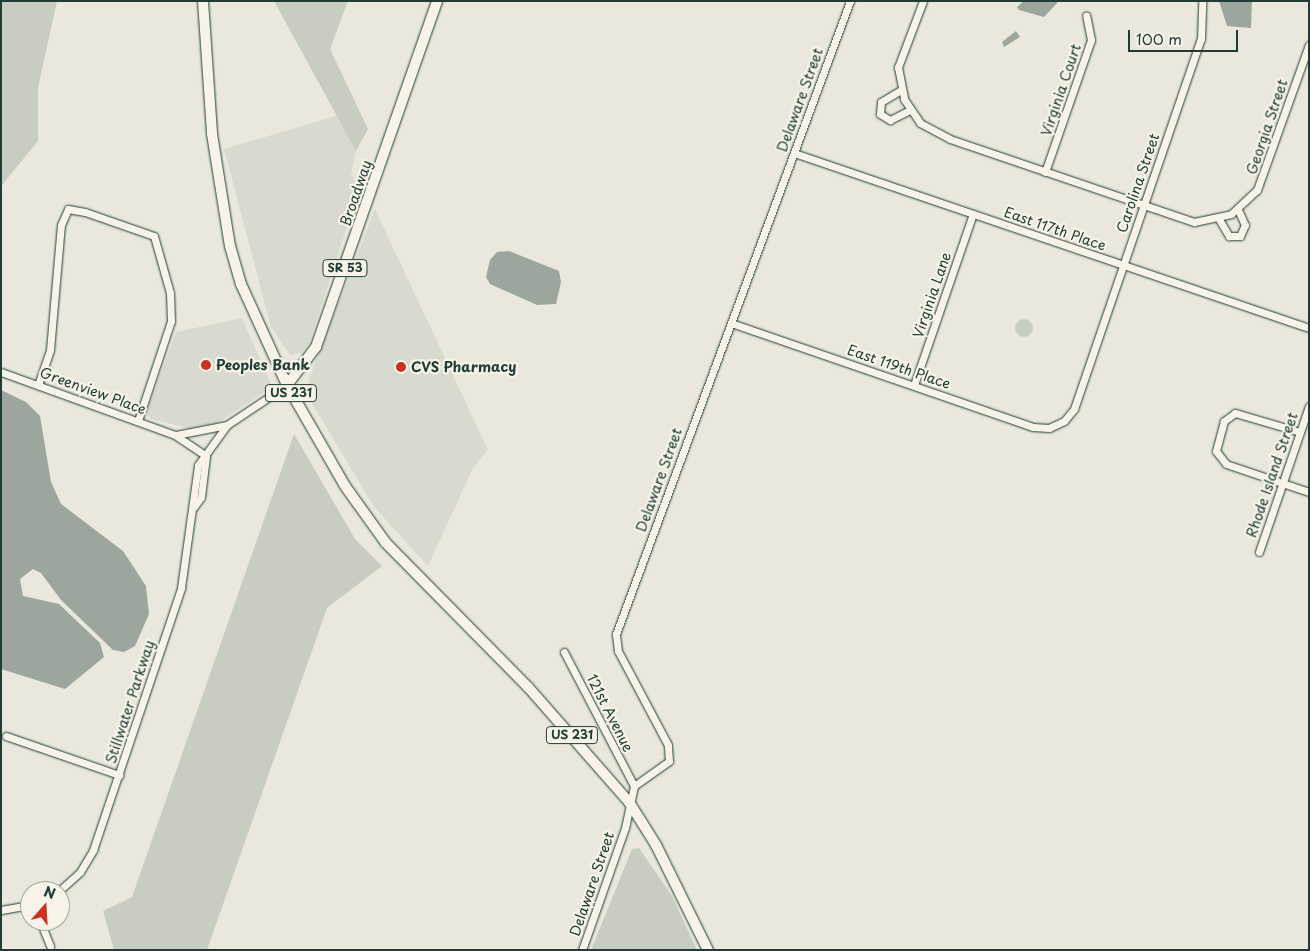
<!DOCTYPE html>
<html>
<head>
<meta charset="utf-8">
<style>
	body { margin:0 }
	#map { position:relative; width:1310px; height:951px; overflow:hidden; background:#eae8dd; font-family:"Playpen Sans",sans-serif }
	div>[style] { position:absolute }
	.built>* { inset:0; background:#d9dacf }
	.green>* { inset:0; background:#c8ccc1 }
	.round { border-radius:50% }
	.water>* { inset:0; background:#9ca69c }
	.roads { filter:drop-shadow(0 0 1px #1f3d34) drop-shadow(0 0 1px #1f3d34) }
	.minor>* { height:7px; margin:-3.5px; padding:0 3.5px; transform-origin:3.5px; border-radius:3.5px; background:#f7f3e8 }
	.primary>* { height:10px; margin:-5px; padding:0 5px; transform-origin:5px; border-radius:5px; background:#f7f3e8 }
	.dots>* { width:14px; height:14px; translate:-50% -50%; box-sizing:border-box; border:2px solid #f7f3e8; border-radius:50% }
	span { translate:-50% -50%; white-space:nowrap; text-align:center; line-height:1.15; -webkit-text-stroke:4.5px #f7f3e8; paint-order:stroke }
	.shield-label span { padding:1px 4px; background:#f7f3e8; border:1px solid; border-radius:4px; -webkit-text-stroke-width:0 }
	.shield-label { font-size:12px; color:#1f3d34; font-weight:700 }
	.street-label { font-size:14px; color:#1f3d34 }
	.poi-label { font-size:14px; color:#1f3d34; font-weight:700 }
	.left { translate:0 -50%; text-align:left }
	.frame { position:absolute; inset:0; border:2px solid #1f3d34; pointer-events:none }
	.north { position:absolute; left:20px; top:881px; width:50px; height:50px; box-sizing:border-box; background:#f7f3e8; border:1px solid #a1aaa0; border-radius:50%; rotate:19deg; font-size:14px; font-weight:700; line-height:20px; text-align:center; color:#1f3d34 }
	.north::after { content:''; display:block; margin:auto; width:18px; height:22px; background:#c8321e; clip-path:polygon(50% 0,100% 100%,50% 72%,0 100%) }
	.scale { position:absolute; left:1128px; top:30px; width:110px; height:22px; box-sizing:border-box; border:2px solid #1f3d34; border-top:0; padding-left:6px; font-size:15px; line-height:18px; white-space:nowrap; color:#1f3d34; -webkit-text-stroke:4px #f7f3e8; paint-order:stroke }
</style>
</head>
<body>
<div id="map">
	<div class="built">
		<div style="clip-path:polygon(339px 115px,356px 151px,351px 176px,362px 181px,309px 344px,302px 353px,290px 355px,271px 327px,224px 149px)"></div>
		<div style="clip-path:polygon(375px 209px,488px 450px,473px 468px,428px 566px,374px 507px,309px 398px,309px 379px)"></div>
		<div style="clip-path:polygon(242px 318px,271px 384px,268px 390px,214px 425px,195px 430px,151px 419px,146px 413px,176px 332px)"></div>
	</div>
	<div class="green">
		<div style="clip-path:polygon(1px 1px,57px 1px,38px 88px,38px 141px,2px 185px,1px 194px)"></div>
		<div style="clip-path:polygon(274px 1px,348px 1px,330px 49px,368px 129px,356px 151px)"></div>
		<div class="round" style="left:1015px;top:319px;width:18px;height:18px"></div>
		<div style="clip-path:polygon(294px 434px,355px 539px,382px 566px,327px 608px,207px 950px,114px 950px,103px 911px,132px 897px)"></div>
		<div style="clip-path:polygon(639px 848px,672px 896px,697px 950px,591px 950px,632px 849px)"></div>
	</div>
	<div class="water">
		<div style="clip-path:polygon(1024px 1px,1059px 1px,1044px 17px,1019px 10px,1017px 7px)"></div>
		<div style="clip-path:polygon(1219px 1px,1252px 1px,1251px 28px,1227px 26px)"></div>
		<div style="clip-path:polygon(1016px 31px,1020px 37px,1004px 47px,1002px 42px)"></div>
		<div style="clip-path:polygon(509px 251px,559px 271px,561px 282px,556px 304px,537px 305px,490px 284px,486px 277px,490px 260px,497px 252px)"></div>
		<div style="clip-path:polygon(1px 390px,26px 402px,40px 416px,51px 482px,61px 504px,123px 551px,146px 586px,149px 614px,135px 646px,124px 652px,113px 650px,61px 600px,41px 573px,33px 569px,20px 579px,23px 596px,59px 604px,100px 643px,104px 657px,65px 689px,1px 669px)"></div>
	</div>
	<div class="roads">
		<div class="minor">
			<div style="left:923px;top:1px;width:71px;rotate:110.7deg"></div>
			<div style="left:898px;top:67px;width:33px;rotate:79deg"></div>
			<div style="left:904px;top:99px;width:29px;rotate:56deg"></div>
			<div style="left:920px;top:123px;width:34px;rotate:28deg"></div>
			<div style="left:950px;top:139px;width:258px;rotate:18.8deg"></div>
			<div style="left:1194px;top:222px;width:38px;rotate:-12deg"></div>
			<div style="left:1231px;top:214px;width:35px;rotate:-43deg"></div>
			<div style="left:1257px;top:190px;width:154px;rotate:-70.3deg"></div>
			<div style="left:901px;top:90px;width:23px;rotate:149deg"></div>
			<div style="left:881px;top:102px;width:12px;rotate:95deg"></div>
			<div style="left:880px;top:114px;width:12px;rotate:31deg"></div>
			<div style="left:890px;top:120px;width:22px;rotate:-27deg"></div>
			<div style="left:794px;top:153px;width:544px;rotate:18.77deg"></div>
			<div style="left:1045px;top:172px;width:140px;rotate:-70.8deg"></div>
			<div style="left:1091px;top:40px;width:25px;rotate:-101deg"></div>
			<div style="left:1219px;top:219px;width:20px;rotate:60deg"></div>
			<div style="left:1229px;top:236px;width:11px"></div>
			<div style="left:1240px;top:236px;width:12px;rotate:-66deg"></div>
			<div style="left:1245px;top:225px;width:17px;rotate:-115deg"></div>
			<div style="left:731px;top:323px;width:319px;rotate:19deg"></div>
			<div style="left:1033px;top:427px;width:16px;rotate:4deg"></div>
			<div style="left:1049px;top:428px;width:17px;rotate:-25deg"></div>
			<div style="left:1064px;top:421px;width:16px;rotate:-50deg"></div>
			<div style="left:1074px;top:409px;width:391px;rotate:-71.1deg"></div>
			<div style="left:1201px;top:39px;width:38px;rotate:-88deg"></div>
			<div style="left:1px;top:372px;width:185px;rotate:19.9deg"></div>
			<div style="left:175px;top:435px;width:37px;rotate:34deg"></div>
			<div style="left:38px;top:385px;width:37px;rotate:-71deg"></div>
			<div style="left:50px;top:350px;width:125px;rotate:-85deg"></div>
			<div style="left:61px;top:225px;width:17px;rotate:-66deg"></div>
			<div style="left:68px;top:209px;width:17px;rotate:10deg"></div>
			<div style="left:85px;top:212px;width:73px;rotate:19.2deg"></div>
			<div style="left:154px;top:236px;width:59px;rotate:74.3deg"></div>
			<div style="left:170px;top:293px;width:28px;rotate:88deg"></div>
			<div style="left:171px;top:321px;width:105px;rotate:108.3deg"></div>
			<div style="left:914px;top:385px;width:181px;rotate:-71deg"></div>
			<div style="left:1300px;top:432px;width:68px;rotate:-163.7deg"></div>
			<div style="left:1235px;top:413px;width:14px;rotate:144deg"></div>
			<div style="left:1224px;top:421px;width:31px;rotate:105deg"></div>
			<div style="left:1216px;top:451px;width:16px;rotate:52deg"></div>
			<div style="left:1226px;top:464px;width:88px;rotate:18.6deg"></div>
			<div style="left:176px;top:435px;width:52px;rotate:-11.1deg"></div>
			<div style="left:194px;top:507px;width:12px;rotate:-55deg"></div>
			<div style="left:201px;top:497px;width:41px;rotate:-83deg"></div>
			<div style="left:1259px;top:552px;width:154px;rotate:-71.1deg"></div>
			<div style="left:564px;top:652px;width:151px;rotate:62.4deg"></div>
			<div style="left:6px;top:736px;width:120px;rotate:19deg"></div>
			<div style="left:59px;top:891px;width:28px;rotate:-42deg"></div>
			<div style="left:80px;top:872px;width:26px;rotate:-59deg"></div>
			<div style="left:93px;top:850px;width:276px;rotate:-71.4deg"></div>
			<div style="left:181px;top:588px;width:124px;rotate:-82.1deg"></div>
			<div style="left:198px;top:465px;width:49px;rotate:-54.1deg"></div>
			<div style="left:227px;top:425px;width:72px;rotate:-33.7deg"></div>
			<div style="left:1px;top:910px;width:29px;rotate:-10deg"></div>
			<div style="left:40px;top:921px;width:27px;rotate:68deg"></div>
			<div style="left:582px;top:950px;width:129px;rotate:-70.6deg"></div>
			<div style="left:625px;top:828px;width:43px;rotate:-77.9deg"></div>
			<div style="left:634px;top:786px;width:43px;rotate:-35.5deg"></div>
			<div style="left:669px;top:761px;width:16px;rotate:-94deg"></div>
			<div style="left:668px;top:745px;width:106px;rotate:-118deg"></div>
			<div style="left:618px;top:651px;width:17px;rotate:-97deg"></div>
			<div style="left:616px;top:634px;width:675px;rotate:-69.71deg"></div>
		</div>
		<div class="primary">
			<div style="left:203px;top:1px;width:133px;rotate:86.1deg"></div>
			<div style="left:212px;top:134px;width:113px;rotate:80.9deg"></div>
			<div style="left:230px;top:246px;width:40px;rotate:74deg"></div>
			<div style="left:241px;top:284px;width:111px;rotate:65.5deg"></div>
			<div style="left:287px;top:385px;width:116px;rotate:60.1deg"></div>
			<div style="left:345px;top:486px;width:70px;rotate:54.3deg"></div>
			<div style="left:386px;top:543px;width:202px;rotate:45.4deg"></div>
			<div style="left:528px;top:687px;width:153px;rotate:48.7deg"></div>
			<div style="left:629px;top:802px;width:51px;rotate:57.9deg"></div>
			<div style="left:656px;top:845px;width:117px;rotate:63.7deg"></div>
			<div style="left:287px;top:385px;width:48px;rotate:-52.7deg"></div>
			<div style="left:316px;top:347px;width:367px;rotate:-70.7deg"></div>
		</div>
	</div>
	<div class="dots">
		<div style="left:206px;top:365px;background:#c8321e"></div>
		<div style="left:401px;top:367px;background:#c8321e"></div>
	</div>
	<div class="shield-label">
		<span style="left:345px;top:268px">SR 53</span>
		<span style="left:291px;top:393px">US 231</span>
		<span style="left:572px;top:735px">US 231</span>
	</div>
	<div class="street-label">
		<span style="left:1061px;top:90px;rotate:-71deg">Virginia Court</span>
		<span style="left:800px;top:100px;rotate:-70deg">Delaware Street</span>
		<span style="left:1267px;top:127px;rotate:-71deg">Georgia Street</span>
		<span style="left:1138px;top:183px;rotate:-71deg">Carolina Street</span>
		<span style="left:356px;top:193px;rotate:-71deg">Broadway</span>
		<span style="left:1055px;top:229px;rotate:19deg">East 117th Place</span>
		<span style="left:932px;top:295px;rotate:-71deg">Virginia Lane</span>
		<span style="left:899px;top:367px;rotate:19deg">East 119th Place</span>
		<span style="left:93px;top:391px;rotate:20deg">Greenview Place</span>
		<span style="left:1272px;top:475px;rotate:-71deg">Rhode Island Street</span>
		<span style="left:659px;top:480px;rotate:-70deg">Delaware Street</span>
		<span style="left:130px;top:702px;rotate:-72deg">Stillwater Parkway</span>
		<span style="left:610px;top:713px;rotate:63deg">121st Avenue</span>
		<span style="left:592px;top:884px;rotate:-71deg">Delaware Street</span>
	</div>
	<div class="poi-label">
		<span class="left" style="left:216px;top:365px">Peoples Bank</span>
		<span class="left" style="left:411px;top:367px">CVS Pharmacy</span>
	</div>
	<div class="frame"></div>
	<div class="north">N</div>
	<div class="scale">100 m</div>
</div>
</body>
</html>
